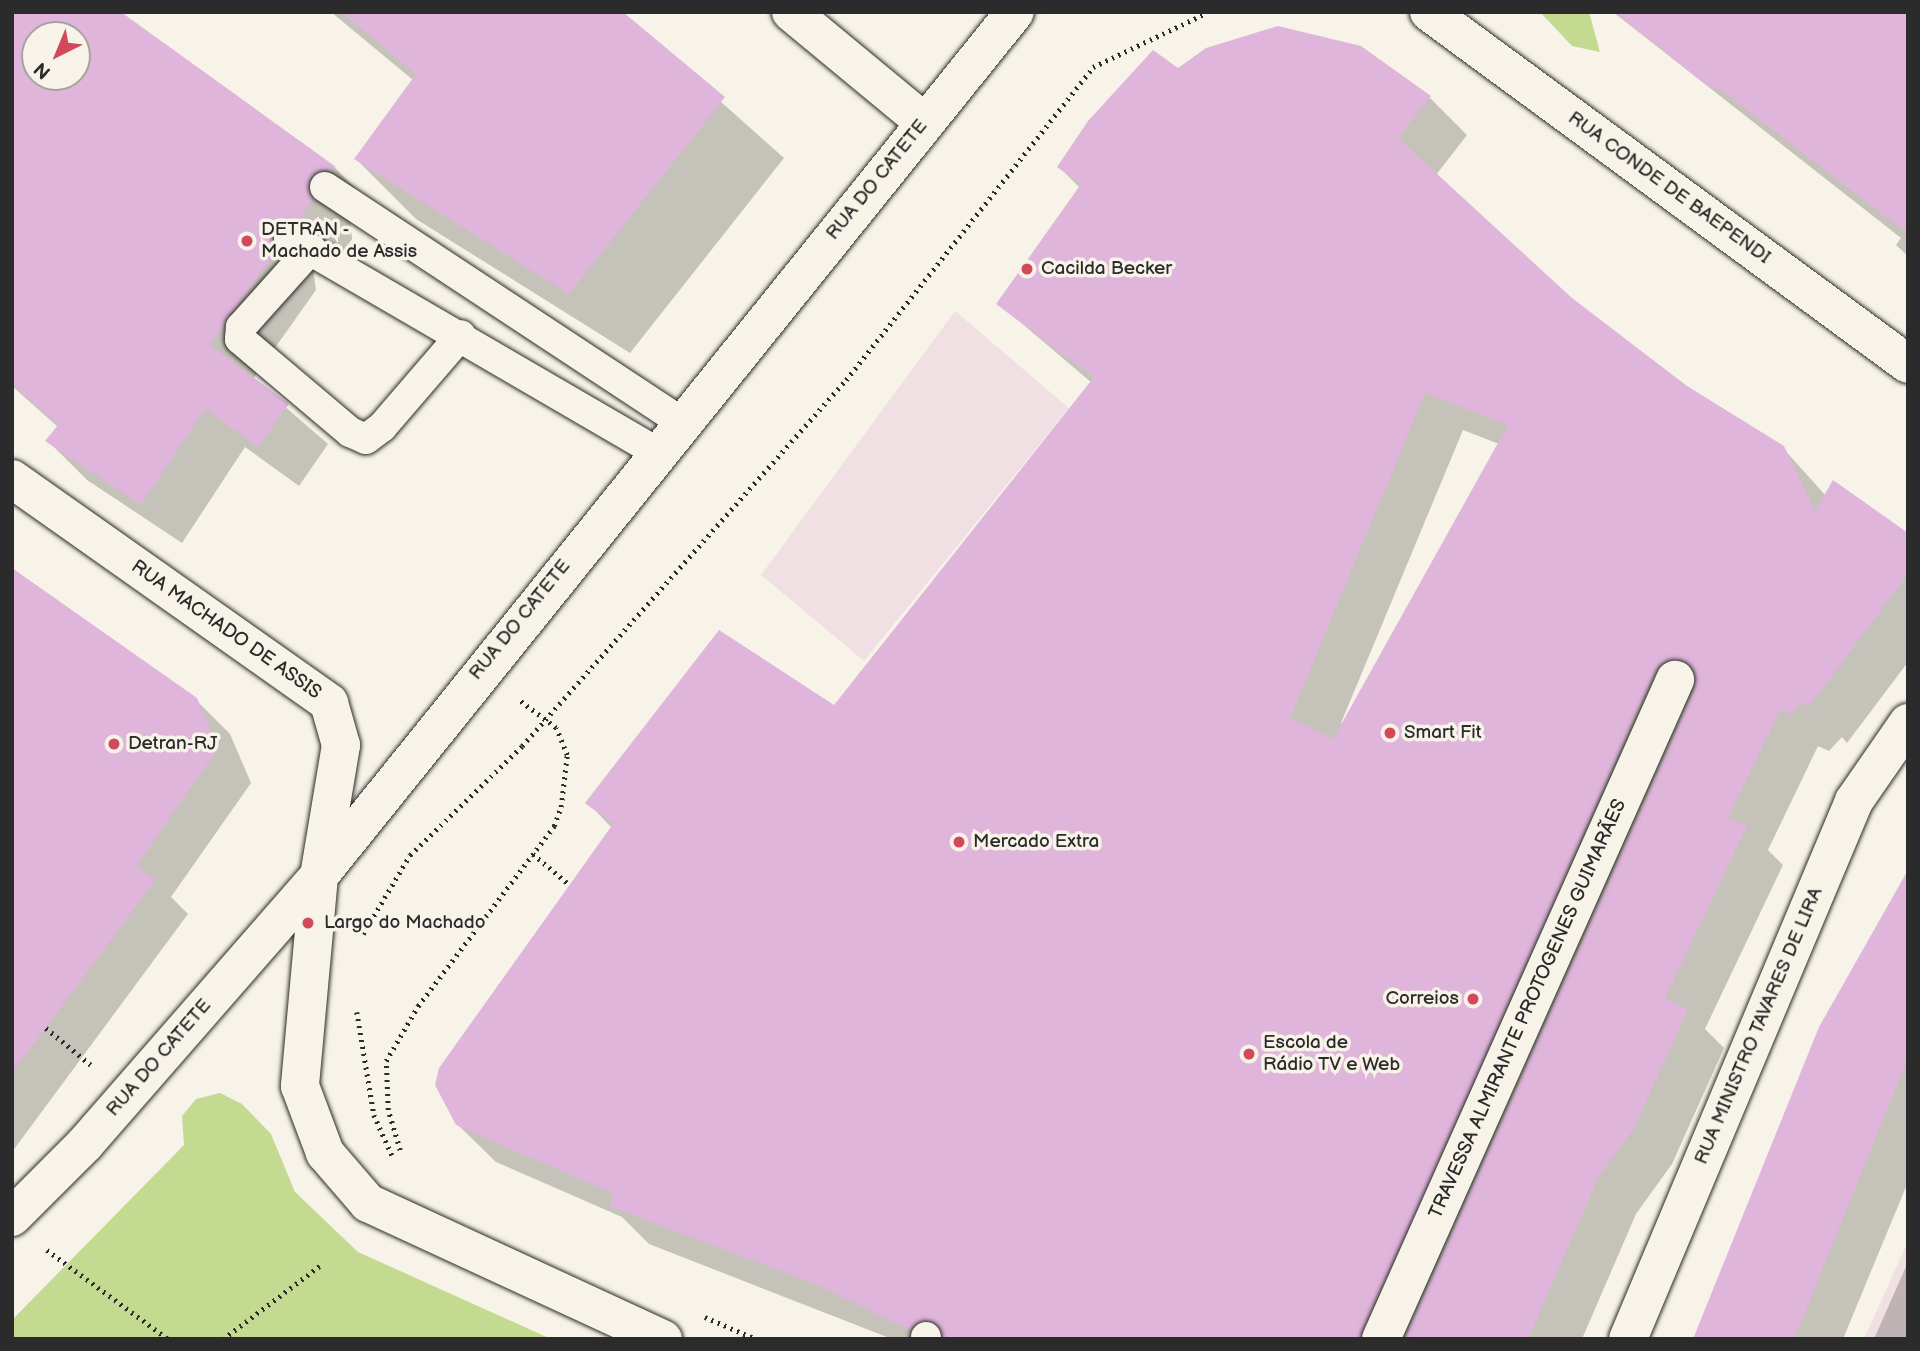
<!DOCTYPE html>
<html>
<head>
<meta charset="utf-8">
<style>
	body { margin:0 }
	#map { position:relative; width:1920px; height:1351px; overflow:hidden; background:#f7f3e8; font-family:"Balsamiq Sans",sans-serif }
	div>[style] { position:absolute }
	.built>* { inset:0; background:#f0e0e4 }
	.green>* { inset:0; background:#c4da90 }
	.shadow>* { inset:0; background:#0003 }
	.building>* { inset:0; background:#e0b5db }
	.path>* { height:4.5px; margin-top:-2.25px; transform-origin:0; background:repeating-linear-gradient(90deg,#2b2b2b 0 2px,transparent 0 7px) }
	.roads { filter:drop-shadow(0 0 2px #2b2b2b) drop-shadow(0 0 2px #2b2b2b) }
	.lane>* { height:30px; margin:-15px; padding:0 15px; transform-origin:15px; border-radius:15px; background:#f7f3e8 }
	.street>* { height:38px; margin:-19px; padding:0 19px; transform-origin:19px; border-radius:19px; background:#f7f3e8 }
	.secondary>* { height:38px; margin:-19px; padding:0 19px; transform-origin:19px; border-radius:19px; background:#f7f3e8 }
	.dots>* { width:19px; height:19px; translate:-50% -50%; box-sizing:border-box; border:4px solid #f7f3e8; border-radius:50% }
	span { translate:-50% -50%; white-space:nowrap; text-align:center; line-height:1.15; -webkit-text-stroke:7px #f7f3e8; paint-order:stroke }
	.street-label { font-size:19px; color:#2b2b2b }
	.poi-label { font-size:19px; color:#2b2b2b }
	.left { translate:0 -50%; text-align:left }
	.right { translate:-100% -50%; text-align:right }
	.frame { position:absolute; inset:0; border:14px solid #2b2b2b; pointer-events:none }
	.north { position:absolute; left:21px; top:21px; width:70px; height:70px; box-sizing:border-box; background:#f7f3e8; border:2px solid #a5a39c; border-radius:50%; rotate:223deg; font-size:19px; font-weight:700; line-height:28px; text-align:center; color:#2b2b2b }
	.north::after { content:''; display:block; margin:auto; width:24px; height:32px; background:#d1495b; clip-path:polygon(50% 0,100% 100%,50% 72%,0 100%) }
</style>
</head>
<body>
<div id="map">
	<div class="built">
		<div style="clip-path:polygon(955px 311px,1069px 408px,864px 661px,761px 575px)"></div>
		<div style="clip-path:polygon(1908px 1241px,1908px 1339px,1864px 1339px)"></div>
	</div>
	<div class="green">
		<div style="clip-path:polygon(1540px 12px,1589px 12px,1600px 52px,1572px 46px)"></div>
		<div style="clip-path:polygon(220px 1093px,242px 1104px,271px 1134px,295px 1192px,358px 1252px,551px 1339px,12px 1339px,12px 1320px,184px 1145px,182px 1116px,196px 1099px)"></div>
	</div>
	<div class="shadow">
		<div style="clip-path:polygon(evenodd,12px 12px,118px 12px,335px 168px,374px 207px,350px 216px,352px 239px,336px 262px,313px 268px,316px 290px,253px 379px,328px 444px,299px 486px,245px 447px,182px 543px,87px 480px,48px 441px,58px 427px,12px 386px,12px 12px,35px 35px,77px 35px,77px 77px,35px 77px,35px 35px)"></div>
		<div style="clip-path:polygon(331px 12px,620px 12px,784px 158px,630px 353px,416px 219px,356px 159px,413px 80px)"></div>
		<div style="clip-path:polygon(1613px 12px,1908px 12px,1908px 256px,1896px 245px,1901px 238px)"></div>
		<div style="clip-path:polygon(evenodd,1178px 71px,1430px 98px,1467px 135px,1436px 175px,1571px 299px,1686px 387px,1782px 447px,1826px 496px,1908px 536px,1908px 662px,1847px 743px,1842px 737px,1829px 751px,1818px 746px,1768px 850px,1783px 865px,1705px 1029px,1724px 1048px,1672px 1164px,1636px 1214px,1582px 1339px,892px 1339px,649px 1244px,622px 1217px,496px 1162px,457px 1124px,612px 828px,588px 803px,834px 708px,1092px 383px,999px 304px,1080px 188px,1059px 167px,1178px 71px,1463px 430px,1499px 444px,1343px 724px,1341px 723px,1463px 430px)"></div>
		<div style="clip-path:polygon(12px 569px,196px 700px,230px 734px,251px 783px,171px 897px,188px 914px,12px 1152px)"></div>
		<div style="clip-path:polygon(1908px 874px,1908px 1182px,1843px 1339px,1695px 1339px)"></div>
		<div style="clip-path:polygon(1908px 1262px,1908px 1339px,1874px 1339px)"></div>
	</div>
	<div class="building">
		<div style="clip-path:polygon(evenodd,12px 12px,121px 12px,336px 167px,311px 177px,313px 199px,297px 223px,274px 229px,277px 250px,210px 345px,289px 404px,258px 447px,205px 409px,141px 505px,45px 441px,58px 425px,12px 384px,12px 12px,35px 35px,77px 35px,77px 77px,35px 77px,35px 35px)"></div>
		<div style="clip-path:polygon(341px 12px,623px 12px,725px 97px,569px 294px,354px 159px,416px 74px)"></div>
		<div style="clip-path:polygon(1614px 12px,1908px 12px,1908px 234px,1716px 86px,1713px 90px)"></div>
		<div style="clip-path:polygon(evenodd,1278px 26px,1361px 46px,1431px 96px,1398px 138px,1572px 298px,1687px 386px,1784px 446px,1815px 511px,1833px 480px,1908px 533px,1908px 574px,1809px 707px,1803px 701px,1791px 714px,1780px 710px,1728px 818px,1747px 826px,1665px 998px,1688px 1009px,1634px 1128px,1599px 1176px,1528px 1339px,1405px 1339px,1695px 689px,1693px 668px,1683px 660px,1663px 662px,1655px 671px,1360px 1339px,943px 1339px,934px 1322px,918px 1322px,910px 1330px,817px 1285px,609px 1206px,614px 1194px,456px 1125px,435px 1085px,439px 1068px,613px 824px,585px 803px,719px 630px,834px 705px,1094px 377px,996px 304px,1081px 184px,1057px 167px,1088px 121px,1153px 50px,1178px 68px,1206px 48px,1278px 26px,1425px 393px,1508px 425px,1333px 739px,1290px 718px,1425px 393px)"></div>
		<div style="clip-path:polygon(12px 568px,197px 698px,218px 749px,136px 866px,156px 879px,12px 1073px)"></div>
		<div style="clip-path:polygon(1908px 870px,1908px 1058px,1794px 1339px,1693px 1339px,1819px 1027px)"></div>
	</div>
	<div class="path">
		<div style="left:533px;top:854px;width:48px;rotate:40deg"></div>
		<div style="left:363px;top:934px;width:92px;rotate:-59.3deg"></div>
		<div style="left:410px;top:855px;width:156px;rotate:-44.2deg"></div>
		<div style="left:522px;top:746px;width:489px;rotate:-48.5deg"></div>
		<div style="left:846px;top:380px;width:399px;rotate:-51.7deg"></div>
		<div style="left:1093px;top:67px;width:125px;rotate:-25.5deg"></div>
		<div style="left:357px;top:1012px;width:104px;rotate:80.6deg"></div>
		<div style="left:374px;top:1115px;width:44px;rotate:65.8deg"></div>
		<div style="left:46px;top:1028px;width:58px;rotate:39.4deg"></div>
		<div style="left:400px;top:1150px;width:42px;rotate:-106.7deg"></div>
		<div style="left:388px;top:1110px;width:49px;rotate:-92.3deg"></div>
		<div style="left:386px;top:1061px;width:64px;rotate:-59.8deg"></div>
		<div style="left:418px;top:1006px;width:226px;rotate:-52.9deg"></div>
		<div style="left:554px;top:826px;width:20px;rotate:-70deg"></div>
		<div style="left:561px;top:807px;width:52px;rotate:-83.4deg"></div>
		<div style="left:567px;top:755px;width:29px;rotate:-112deg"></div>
		<div style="left:556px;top:728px;width:45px;rotate:-143.1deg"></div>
		<div style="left:47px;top:1250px;width:150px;rotate:36.3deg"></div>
		<div style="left:705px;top:1317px;width:56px;rotate:23.3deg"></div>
		<div style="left:223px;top:1339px;width:123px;rotate:-37.1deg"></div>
	</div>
	<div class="roads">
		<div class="lane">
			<div style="left:325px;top:187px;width:427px;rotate:33.4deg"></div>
			<div style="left:289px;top:238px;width:425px;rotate:30.2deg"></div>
			<div style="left:311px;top:249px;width:105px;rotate:131.9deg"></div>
			<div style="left:241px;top:327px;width:12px;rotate:95deg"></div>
			<div style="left:240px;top:339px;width:144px;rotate:40.2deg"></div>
			<div style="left:350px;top:432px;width:17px;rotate:24deg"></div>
			<div style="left:366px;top:439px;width:20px;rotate:-37deg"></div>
			<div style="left:382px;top:427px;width:121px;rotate:-49.3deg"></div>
			<div style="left:926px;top:1339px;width:2px;rotate:-90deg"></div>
		</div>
		<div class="street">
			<div style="left:791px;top:12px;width:173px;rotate:39.6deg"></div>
			<div style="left:12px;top:479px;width:388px;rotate:35.2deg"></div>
			<div style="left:329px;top:703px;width:44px;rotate:74.1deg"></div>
			<div style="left:341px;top:745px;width:133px;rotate:99.5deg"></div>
			<div style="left:1381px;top:1339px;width:722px;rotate:-65.96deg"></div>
		</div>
		<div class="secondary">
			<div style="left:1429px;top:12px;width:594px;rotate:36.31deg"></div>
			<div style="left:319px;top:876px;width:211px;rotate:95.2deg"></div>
			<div style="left:300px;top:1086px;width:72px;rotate:69.5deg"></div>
			<div style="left:325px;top:1153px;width:66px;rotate:49.3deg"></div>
			<div style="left:368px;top:1203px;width:325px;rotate:24.8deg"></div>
			<div style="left:12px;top:1217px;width:103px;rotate:-45deg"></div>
			<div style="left:85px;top:1144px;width:356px;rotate:-48.9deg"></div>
			<div style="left:319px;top:876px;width:1109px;rotate:-51.15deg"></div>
			<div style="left:1628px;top:1339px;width:584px;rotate:-67.21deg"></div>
			<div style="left:1854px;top:801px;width:95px;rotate:-55.3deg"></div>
		</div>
	</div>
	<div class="dots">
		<div style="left:247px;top:241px;background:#d1495b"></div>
		<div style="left:1027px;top:269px;background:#d1495b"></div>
		<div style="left:1390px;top:733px;background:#d1495b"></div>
		<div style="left:114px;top:744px;background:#d1495b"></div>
		<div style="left:959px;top:842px;background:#d1495b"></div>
		<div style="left:308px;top:923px;background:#d1495b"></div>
		<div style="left:1473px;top:999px;background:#d1495b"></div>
		<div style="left:1249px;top:1054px;background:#d1495b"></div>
	</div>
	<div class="street-label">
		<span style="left:877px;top:180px;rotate:-51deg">RUA DO CATETE</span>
		<span style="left:1669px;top:188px;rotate:36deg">RUA CONDE DE BAEPENDI</span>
		<span style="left:520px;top:620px;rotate:-51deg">RUA DO CATETE</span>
		<span style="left:226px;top:630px;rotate:35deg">RUA MACHADO DE ASSIS</span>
		<span style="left:1528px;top:1009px;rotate:-66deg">TRAVESSA ALMIRANTE PROTOGENES GUIMARÃES</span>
		<span style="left:1759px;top:1026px;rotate:-67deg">RUA MINISTRO TAVARES DE LIRA</span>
		<span style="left:159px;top:1058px;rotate:-49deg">RUA DO CATETE</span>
	</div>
	<div class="poi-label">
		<span class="left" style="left:261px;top:241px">DETRAN -<br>Machado de Assis</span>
		<span class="left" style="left:1041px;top:269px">Cacilda Becker</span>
		<span class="left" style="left:1404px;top:733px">Smart Fit</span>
		<span class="left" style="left:128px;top:744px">Detran-RJ</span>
		<span class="left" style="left:973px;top:842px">Mercado Extra</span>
		<span class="left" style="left:324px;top:923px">Largo do Machado</span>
		<span class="right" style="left:1459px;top:999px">Correios</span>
		<span class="left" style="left:1263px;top:1054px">Escola de<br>Rádio TV e Web</span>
	</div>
	<div class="frame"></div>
	<div class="north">N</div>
</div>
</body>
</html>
